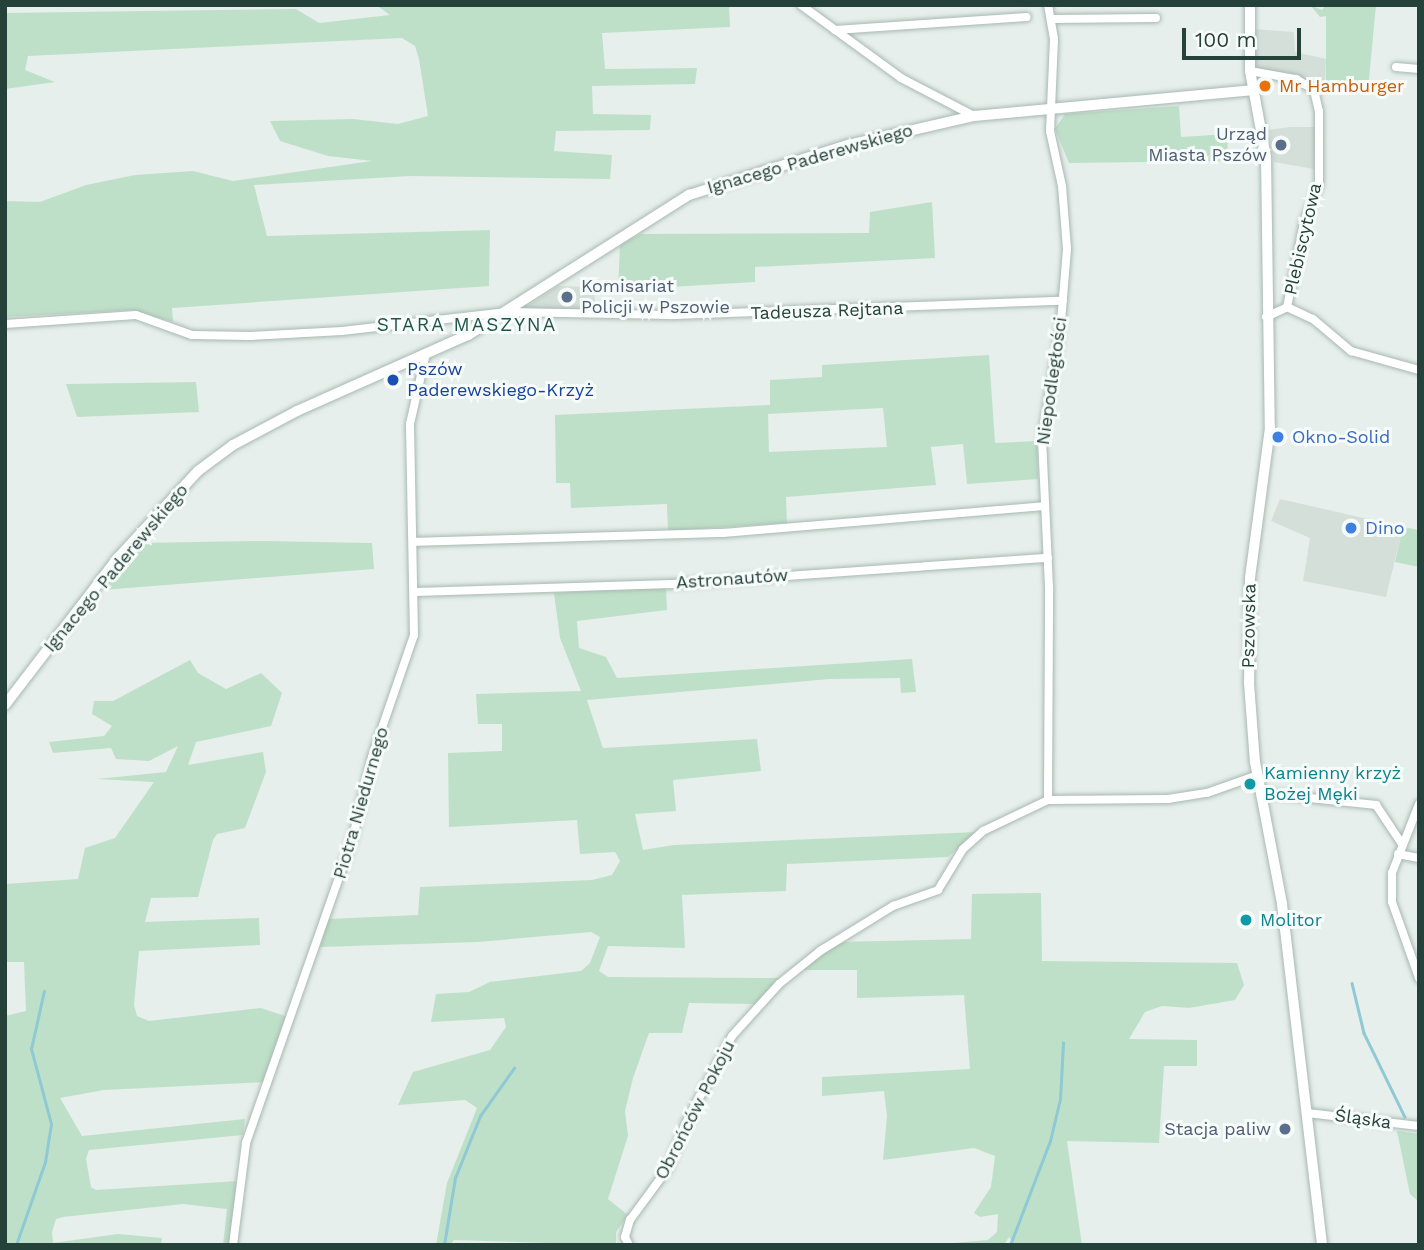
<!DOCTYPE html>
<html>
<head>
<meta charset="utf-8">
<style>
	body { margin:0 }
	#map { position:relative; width:1424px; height:1250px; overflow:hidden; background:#e6efeb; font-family:"Work Sans",sans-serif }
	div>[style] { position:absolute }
	.built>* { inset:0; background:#d4dfda }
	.green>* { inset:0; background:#bfe0c8 }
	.stream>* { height:2.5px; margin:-1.25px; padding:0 1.25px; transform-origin:1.25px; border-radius:1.25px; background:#8ec9d4 }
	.roads { filter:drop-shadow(0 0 2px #a8b8b2) drop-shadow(0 0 2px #a8b8b2) }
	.minor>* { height:8px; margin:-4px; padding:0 4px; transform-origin:4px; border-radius:4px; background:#fff }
	.tertiary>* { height:10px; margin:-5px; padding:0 5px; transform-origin:5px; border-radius:5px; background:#fff }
	.secondary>* { height:10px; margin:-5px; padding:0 5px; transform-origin:5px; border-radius:5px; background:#fff }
	.dots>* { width:19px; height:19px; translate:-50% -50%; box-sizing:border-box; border:4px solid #f7fbf9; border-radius:50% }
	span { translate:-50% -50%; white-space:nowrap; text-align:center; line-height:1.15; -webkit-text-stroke:6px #f7fbf9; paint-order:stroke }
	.food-label { font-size:18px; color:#c56008 }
	.left { translate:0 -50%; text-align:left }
	.service-label { font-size:18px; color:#4e5e75 }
	.right { translate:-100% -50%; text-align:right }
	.street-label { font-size:18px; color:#24423a }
	.transit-label { font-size:18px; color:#164399 }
	.shop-label { font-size:18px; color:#366cbe }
	.culture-label { font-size:18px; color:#0d838f }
	.neighbourhood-label { font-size:19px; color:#1f5548; letter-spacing:2px }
	.frame { position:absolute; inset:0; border:7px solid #24423a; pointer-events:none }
	.scale { position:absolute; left:1182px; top:28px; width:119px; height:32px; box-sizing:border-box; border:4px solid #24423a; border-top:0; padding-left:9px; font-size:21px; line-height:24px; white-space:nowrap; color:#24423a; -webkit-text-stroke:5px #f7fbf9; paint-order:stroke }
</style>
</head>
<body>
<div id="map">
	<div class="built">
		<div style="clip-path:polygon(1253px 29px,1294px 32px,1295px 52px,1326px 59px,1325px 87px,1254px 68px)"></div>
		<div style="clip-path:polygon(1290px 127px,1315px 127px,1314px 169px,1274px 162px,1269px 130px)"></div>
		<div style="clip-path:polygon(558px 286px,594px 287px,596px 314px,520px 311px)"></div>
		<div style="clip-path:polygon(1280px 499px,1403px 527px,1386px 597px,1303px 581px,1310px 538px,1271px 521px)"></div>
	</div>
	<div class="green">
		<div style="clip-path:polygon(376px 5px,729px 5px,730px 27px,602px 33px,605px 69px,697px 68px,695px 84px,592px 86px,593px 114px,651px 115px,650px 130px,556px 131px,554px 151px,612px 155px,610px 179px,411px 176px,254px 185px,267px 236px,490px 230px,489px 286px,172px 308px,173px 322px,134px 310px,5px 317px,5px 201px,40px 202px,86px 185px,135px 175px,193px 171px,233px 181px,372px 161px,328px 156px,280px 141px,270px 121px,353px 119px,398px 124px,428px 116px,419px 59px,415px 46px,402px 38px,28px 56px,25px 70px,55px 82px,5px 89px,5px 13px,296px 9px,319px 23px,390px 15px)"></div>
		<div style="clip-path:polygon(1310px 5px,1322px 10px,1326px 5px,1376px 5px,1368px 90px,1326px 87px,1326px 16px,1320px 17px)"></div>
		<div style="clip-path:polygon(1179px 106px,1181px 137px,1228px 134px,1227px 161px,1069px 163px,1055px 129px,1065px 114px)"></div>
		<div style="clip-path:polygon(932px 202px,935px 258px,755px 267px,755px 282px,618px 290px,620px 245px,640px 234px,869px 233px,870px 212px)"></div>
		<div style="clip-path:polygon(evenodd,989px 355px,995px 443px,1037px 441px,1038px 479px,967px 484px,963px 444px,931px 447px,936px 485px,786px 497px,787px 523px,668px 531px,667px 504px,571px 508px,570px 483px,556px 483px,555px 415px,770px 405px,770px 380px,822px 377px,822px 365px,989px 355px,883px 408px,887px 447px,769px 452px,768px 414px,883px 408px)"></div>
		<div style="clip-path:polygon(196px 382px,199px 412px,77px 417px,66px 384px)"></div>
		<div style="clip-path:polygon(1403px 527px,1419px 530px,1419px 567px,1395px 562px)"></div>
		<div style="clip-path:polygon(263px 541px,372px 543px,374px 569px,102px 590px,139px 543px)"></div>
		<div style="clip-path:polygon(666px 587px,667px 610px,577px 621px,579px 648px,606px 657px,617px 678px,912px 659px,916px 692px,901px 693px,900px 678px,830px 679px,587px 700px,603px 748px,757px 739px,761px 771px,673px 780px,676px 811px,635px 814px,643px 850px,674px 845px,977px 832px,948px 857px,787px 864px,786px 891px,682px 895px,685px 948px,608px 946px,599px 971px,608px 977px,783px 978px,754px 1004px,689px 1003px,682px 1033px,649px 1033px,633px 1078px,625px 1111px,628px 1136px,608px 1199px,628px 1215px,616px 1232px,616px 1245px,454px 1240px,450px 1245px,436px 1245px,447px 1183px,477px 1108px,465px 1100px,398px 1105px,413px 1072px,490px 1050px,506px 1027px,504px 1018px,431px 1022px,436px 994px,469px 992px,490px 982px,581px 971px,590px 963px,600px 937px,591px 932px,478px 942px,320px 947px,328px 919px,418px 915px,420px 887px,592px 880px,612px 875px,620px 861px,615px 852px,580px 854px,577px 820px,449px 827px,448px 753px,502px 751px,502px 724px,478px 724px,476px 694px,581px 691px,560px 638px,554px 593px)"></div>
		<div style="clip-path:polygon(190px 660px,198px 673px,226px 689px,261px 673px,282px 693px,271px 726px,196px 742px,188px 765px,263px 752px,266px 772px,245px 828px,217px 834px,213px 840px,198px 897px,151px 898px,145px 922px,259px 918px,260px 945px,139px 951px,134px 1005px,137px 1016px,149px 1021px,261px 1008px,288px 1017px,265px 1082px,104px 1090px,60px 1098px,82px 1136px,245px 1119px,243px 1135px,89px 1150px,86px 1159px,91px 1187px,96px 1190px,238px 1181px,229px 1245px,223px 1245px,227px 1209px,183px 1204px,63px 1217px,56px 1219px,52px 1232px,53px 1243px,118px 1234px,162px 1238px,161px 1245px,5px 1245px,5px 1016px,26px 1011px,24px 962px,5px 962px,5px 884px,78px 879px,85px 848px,115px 838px,154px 782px,97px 779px,166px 772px,178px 746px,149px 761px,116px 759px,111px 748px,53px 753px,49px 742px,104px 736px,112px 726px,92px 714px,94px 701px,113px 701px)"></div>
		<div style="clip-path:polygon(1041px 893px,1042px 961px,1237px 963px,1244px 985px,1235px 1000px,1189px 1008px,1162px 1006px,1145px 1012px,1129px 1039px,1197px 1040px,1197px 1066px,1164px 1066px,1159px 1143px,1067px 1141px,1082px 1245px,1014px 1245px,1009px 1237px,1004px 1245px,930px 1245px,988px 1240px,997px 1232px,998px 1214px,980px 1217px,974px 1213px,991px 1187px,995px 1156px,974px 1148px,883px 1160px,887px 1116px,884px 1091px,822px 1096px,822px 1077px,970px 1069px,964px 995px,857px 998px,857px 970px,803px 970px,838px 942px,971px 939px,972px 894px)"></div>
		<div style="clip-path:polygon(1397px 1131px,1419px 1134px,1419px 1202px,1410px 1194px)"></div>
	</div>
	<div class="stream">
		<div style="left:1352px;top:983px;width:51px;rotate:76.5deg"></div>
		<div style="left:1364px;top:1033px;width:93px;rotate:64deg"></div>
		<div style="left:1418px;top:1133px;width:1px;rotate:45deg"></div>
		<div style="left:16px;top:1245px;width:88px;rotate:-70.7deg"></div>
		<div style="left:45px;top:1162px;width:38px;rotate:-81deg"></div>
		<div style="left:51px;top:1124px;width:78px;rotate:-104.9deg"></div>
		<div style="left:31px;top:1049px;width:59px;rotate:-77.4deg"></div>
		<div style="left:444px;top:1245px;width:68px;rotate:-80.7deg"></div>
		<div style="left:455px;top:1178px;width:67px;rotate:-68deg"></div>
		<div style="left:480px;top:1116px;width:59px;rotate:-54.7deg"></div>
		<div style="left:1010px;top:1245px;width:111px;rotate:-69deg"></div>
		<div style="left:1050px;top:1141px;width:43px;rotate:-76.6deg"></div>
		<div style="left:1060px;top:1099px;width:56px;rotate:-86.9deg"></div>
	</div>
	<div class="roads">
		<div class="minor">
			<div style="left:801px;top:5px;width:124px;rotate:36.1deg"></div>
			<div style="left:901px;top:78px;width:82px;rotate:27.5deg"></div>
			<div style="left:1051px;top:19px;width:105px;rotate:-0.5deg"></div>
			<div style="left:835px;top:30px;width:192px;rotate:-3.9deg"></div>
			<div style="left:1396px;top:67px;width:23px;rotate:5deg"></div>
			<div style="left:1250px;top:71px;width:47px;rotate:9.9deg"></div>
			<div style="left:1296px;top:79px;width:21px;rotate:31deg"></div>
			<div style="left:1314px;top:90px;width:22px;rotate:77deg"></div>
			<div style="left:1319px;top:111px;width:73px;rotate:90deg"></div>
			<div style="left:1319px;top:184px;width:42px;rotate:111deg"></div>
			<div style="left:1304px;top:223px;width:86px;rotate:101.4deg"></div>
			<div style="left:1287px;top:307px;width:29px;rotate:25deg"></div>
			<div style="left:1313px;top:319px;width:50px;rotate:40.1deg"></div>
			<div style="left:1351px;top:351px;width:71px;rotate:15.6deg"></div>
			<div style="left:1266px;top:317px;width:23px;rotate:-25deg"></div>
			<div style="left:5px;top:324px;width:131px;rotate:-3.9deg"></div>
			<div style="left:136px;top:315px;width:59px;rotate:19.7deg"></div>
			<div style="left:192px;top:335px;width:58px;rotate:1deg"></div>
			<div style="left:250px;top:336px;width:92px;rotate:-3.1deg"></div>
			<div style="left:342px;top:331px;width:166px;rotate:-6.6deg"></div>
			<div style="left:507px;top:312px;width:165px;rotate:1deg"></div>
			<div style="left:672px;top:315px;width:391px;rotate:-2.1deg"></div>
			<div style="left:414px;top:542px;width:310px;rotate:-1.7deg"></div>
			<div style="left:724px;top:533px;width:320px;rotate:-4.8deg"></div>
			<div style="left:416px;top:592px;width:256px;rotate:-1.8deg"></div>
			<div style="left:672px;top:584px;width:377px;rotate:-4deg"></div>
			<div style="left:1262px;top:793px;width:115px;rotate:6deg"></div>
			<div style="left:1376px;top:805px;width:47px;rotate:56.3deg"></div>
			<div style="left:1048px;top:800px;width:213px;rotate:-89.7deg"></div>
			<div style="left:1049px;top:587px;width:146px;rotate:-92.7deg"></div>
			<div style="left:1042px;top:441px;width:121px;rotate:-80.9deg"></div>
			<div style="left:1061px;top:322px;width:73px;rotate:-85.3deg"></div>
			<div style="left:1067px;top:249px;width:63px;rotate:-94.5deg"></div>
			<div style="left:1062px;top:186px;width:56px;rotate:-102.3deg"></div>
			<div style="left:1050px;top:131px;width:92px;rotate:-87.5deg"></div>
			<div style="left:1054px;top:39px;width:35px;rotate:-100deg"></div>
			<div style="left:1419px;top:804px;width:74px;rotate:111.4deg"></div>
			<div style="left:1392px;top:873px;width:29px;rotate:90deg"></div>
			<div style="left:1392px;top:902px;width:81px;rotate:70.4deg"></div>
			<div style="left:1398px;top:854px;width:21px;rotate:11deg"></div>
			<div style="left:1307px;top:1113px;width:113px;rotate:6.6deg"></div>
			<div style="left:233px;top:1245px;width:103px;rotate:-82.7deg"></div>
			<div style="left:246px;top:1143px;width:324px;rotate:-70.7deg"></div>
			<div style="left:353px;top:837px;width:82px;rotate:-76.6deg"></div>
			<div style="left:372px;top:757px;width:129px;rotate:-71deg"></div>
			<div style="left:414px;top:635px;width:211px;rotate:-91.1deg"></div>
			<div style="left:410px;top:424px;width:73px;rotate:-77.3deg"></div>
			<div style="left:629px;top:1245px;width:9px;rotate:-117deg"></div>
			<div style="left:625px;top:1237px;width:18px;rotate:-74deg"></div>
			<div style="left:630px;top:1220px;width:64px;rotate:-53.8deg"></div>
			<div style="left:668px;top:1168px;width:48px;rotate:-68.2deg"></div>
			<div style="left:686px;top:1123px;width:98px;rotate:-62.1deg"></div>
			<div style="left:732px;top:1036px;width:70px;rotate:-47.9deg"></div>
			<div style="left:779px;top:984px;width:53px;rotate:-38.8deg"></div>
			<div style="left:820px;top:951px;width:86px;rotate:-31.7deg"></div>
			<div style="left:893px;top:906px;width:48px;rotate:-19.6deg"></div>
			<div style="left:938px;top:890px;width:48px;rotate:-58.6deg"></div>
			<div style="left:963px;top:849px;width:27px;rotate:-42deg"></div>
			<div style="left:983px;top:831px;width:72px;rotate:-25.5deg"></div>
			<div style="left:1048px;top:800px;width:120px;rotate:-0.5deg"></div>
			<div style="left:1168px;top:799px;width:39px;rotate:-9deg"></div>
			<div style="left:1207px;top:793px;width:54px;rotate:-19.4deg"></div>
		</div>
		<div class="tertiary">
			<div style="left:5px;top:705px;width:185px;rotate:-52.5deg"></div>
			<div style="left:118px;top:558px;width:118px;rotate:-47.4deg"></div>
			<div style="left:198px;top:471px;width:44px;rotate:-36.6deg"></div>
			<div style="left:233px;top:445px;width:72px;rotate:-28deg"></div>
			<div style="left:297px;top:411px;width:187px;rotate:-24deg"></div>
			<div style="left:468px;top:335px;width:262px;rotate:-32.4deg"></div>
			<div style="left:689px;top:195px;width:167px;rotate:-17.5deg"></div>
			<div style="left:848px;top:145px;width:129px;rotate:-13deg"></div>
			<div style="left:974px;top:116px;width:279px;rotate:-5.3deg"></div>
		</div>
		<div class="secondary">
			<div style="left:1250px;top:5px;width:66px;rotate:90deg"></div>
			<div style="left:1250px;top:71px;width:87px;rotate:79.5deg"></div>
			<div style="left:1266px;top:157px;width:271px;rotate:89.2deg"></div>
			<div style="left:1270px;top:428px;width:151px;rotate:97.6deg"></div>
			<div style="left:1250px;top:578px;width:105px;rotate:90.5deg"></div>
			<div style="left:1249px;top:683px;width:79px;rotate:85.7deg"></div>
			<div style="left:1255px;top:762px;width:145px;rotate:79.2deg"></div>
			<div style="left:1282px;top:904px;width:343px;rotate:83.3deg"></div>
		</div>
	</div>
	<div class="dots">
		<div style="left:1265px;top:86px;background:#e8710a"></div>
		<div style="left:1281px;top:145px;background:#5c6f8a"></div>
		<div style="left:567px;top:297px;background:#5c6f8a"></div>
		<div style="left:393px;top:380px;background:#1a4fb4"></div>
		<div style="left:1278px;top:437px;background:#3f7fe0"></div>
		<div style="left:1351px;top:528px;background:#3f7fe0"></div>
		<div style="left:1250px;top:784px;background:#0f9aa8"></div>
		<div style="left:1246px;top:920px;background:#0f9aa8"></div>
		<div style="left:1285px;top:1129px;background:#5c6f8a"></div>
	</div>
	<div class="food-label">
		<span class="left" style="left:1279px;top:86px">Mr Hamburger</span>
	</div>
	<div class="service-label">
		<span class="right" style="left:1267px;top:145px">Urząd<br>Miasta Pszów</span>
		<span class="left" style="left:581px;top:297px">Komisariat<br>Policji w Pszowie</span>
		<span class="right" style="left:1271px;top:1129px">Stacja paliw</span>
	</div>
	<div class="street-label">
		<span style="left:810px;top:159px;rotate:-16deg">Ignacego Paderewskiego</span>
		<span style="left:1303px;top:239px;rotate:-77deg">Plebiscytowa</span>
		<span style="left:827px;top:311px;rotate:-2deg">Tadeusza Rejtana</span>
		<span style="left:1052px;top:381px;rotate:-82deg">Niepodległości</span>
		<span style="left:116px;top:568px;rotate:-50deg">Ignacego Paderewskiego</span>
		<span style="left:732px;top:579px;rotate:-4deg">Astronautów</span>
		<span style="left:1249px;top:626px;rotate:-89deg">Pszowska</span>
		<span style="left:361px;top:803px;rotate:-74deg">Piotra Niedurnego</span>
		<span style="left:695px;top:1110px;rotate:-63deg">Obrońców Pokoju</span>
		<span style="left:1363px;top:1119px;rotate:8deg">Śląska</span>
	</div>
	<div class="transit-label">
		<span class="left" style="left:407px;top:380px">Pszów<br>Paderewskiego-Krzyż</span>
	</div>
	<div class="shop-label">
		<span class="left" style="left:1292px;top:437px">Okno-Solid</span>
		<span class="left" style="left:1365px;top:528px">Dino</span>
	</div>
	<div class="culture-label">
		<span class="left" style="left:1264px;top:784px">Kamienny krzyż<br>Bożej Męki</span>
		<span class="left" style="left:1260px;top:920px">Molitor</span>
	</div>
	<div class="neighbourhood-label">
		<span style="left:467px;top:325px">STARA MASZYNA</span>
	</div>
	<div class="frame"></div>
	<div class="scale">100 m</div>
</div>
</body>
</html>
